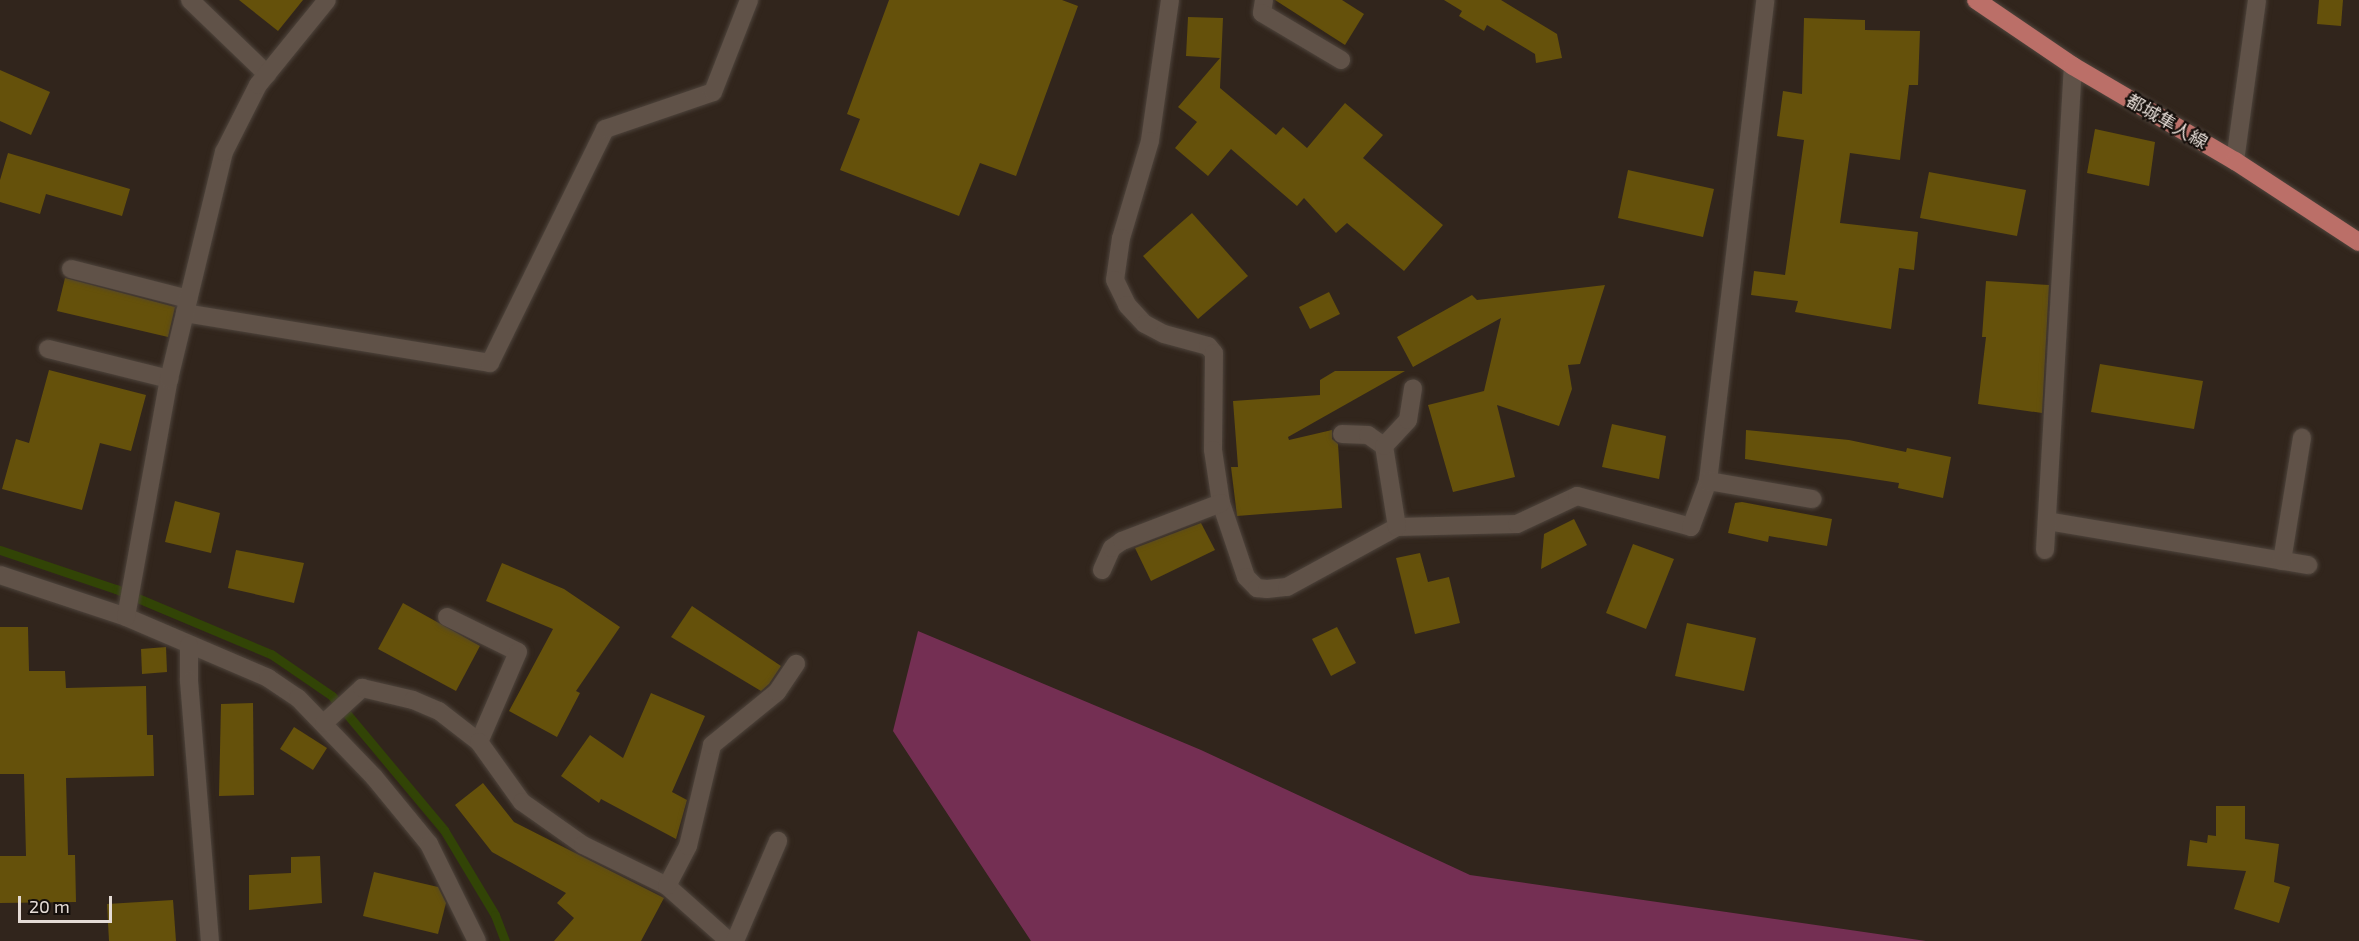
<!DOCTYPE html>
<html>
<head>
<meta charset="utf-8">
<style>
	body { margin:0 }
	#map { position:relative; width:2359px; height:941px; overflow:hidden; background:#31251c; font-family:"Exo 2","Noto Sans JP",sans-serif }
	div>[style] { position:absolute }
	.green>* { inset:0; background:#742f53 }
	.stream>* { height:9px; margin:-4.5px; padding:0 4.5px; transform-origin:4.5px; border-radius:4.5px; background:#324406 }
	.building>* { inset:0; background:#65510b }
	.roads { filter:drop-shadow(0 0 2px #4e443c) drop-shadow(0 0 2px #4e443c) }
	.minor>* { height:18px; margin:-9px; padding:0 9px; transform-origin:9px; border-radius:9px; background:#605248 }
	.major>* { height:18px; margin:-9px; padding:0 9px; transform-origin:9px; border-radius:9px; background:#bb6f68 }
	span { translate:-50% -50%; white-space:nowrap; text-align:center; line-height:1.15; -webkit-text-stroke:4.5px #150f0b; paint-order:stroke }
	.street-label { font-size:18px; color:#e5dcd6 }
	.scale { position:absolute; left:18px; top:896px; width:94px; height:27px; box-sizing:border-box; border:3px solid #e5dcd6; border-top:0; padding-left:8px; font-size:18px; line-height:21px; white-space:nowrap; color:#e5dcd6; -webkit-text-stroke:4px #150f0b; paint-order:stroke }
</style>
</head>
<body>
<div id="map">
	<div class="green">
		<div style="clip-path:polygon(918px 631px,1201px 750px,1470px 875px,1926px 941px,1031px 941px,893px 731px)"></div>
	</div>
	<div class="stream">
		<div style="left:0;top:550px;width:122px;rotate:18.6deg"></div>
		<div style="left:116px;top:589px;width:168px;rotate:22.8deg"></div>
		<div style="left:271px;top:654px;width:74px;rotate:34.5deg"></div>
		<div style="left:332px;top:696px;width:175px;rotate:50.1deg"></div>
		<div style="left:444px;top:830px;width:99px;rotate:59deg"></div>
		<div style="left:495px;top:915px;width:28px;rotate:69deg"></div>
	</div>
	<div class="building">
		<div style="clip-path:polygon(239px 0,303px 0,278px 31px)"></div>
		<div style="clip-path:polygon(889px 0,1062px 0,1078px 6px,1016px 176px,980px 163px,959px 216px,840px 170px,860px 119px,847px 114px)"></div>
		<div style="clip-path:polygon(1275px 0,1342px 0,1364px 14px,1345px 45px)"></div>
		<div style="clip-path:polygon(1444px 0,1501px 0,1557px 34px,1562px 58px,1536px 63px,1535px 54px,1487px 25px,1484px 31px,1459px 16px,1462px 11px)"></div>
		<div style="clip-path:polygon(2319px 0,2343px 0,2341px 26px,2317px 24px)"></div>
		<div style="clip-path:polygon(1188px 17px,1223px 18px,1220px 88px,1276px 135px,1283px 127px,1307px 148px,1345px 103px,1383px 135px,1363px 158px,1443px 225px,1404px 271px,1347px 223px,1336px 233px,1304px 198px,1297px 206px,1231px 149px,1208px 176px,1175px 148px,1197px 122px,1178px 107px,1220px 58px,1186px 56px)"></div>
		<div style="clip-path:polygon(1804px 18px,1865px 20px,1865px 30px,1920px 31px,1918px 85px,1909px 85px,1900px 160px,1850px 153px,1840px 223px,1918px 232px,1914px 270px,1899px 268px,1891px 329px,1795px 312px,1798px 301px,1751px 295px,1754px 271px,1785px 275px,1804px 140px,1777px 136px,1783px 91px,1802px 94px)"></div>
		<div style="clip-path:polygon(0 70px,50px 92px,31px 135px,0 121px)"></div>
		<div style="clip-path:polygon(2095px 129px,2155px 142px,2149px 186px,2087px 173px)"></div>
		<div style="clip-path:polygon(8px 153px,130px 189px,122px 216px,46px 194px,40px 214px,0 202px,0 180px)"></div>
		<div style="clip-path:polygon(1628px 170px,1714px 189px,1703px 237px,1618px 218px)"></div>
		<div style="clip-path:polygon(1929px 172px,2026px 190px,2017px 236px,1920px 218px)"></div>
		<div style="clip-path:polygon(1192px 213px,1248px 276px,1198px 319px,1143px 256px)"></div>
		<div style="clip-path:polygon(65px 278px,175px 307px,168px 337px,57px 311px)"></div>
		<div style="clip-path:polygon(1986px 281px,2049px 285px,2042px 413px,1978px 404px,1986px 337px,1982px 337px)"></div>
		<div style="clip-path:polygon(1605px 285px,1580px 364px,1568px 365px,1572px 389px,1559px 426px,1497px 405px,1515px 477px,1453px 492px,1428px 405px,1484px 391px,1501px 318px,1413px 367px,1397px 337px,1472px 295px,1477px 300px)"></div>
		<div style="clip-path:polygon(1329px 292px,1340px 314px,1310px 329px,1299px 307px)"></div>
		<div style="clip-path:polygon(2100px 364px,2203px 381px,2194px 429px,2091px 412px)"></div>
		<div style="clip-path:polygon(49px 370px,146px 395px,131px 451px,100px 443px,82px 510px,2px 489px,16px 439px,29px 443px)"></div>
		<div style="clip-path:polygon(1335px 371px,1405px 371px,1288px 437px,1289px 440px,1332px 430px,1332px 439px,1338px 444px,1342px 508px,1237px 516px,1231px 467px,1238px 467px,1233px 401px,1320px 395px,1320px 380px)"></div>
		<div style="clip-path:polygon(1612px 424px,1666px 436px,1659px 479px,1602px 467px)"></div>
		<div style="clip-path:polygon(1746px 430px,1849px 440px,1906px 452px,1907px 448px,1951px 457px,1943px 498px,1898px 488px,1899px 483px,1745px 459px)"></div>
		<div style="clip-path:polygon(175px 501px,220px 513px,211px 553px,165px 542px)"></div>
		<div style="clip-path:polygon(1742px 502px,1832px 519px,1827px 546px,1769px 536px,1768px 542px,1728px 533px,1735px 503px)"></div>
		<div style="clip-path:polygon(1574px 519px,1587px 545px,1541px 569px,1544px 534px)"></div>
		<div style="clip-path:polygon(1201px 523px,1215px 550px,1151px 581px,1135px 548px)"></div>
		<div style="clip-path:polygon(1633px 544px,1674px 559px,1646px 629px,1606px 613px)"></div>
		<div style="clip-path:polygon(236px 550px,304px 563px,294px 603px,228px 588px)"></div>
		<div style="clip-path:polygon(1420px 553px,1428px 582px,1449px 577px,1460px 623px,1415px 634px,1396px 558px)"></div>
		<div style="clip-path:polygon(502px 563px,564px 589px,620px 627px,576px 691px,580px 693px,557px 737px,509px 711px,553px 629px,486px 601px)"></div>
		<div style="clip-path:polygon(403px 603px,480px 646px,456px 691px,378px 649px)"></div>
		<div style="clip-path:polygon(692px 606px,781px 666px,769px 684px,761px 691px,671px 637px)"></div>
		<div style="clip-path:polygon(1687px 623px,1756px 638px,1744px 691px,1675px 676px)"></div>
		<div style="clip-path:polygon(0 627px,28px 627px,29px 671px,65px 671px,66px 688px,146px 686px,147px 735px,153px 735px,154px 776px,66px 778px,68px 855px,75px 855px,76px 902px,0 903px,0 856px,26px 856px,24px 774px,0 774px)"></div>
		<div style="clip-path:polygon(1337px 627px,1356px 663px,1331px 676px,1312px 639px)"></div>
		<div style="clip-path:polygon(166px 647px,167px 672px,142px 674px,141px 649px)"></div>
		<div style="clip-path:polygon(651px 693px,705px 716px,672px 792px,687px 800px,676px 839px,601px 799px,599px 803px,561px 776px,590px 735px,623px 758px)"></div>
		<div style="clip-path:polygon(253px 703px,254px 795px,219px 796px,221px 704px)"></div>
		<div style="clip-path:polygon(294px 727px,327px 748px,313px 770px,280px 749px)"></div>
		<div style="clip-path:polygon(483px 783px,514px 822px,664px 898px,641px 941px,554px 941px,574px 918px,557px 903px,566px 893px,492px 852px,455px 805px)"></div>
		<div style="clip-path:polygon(2216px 806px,2245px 806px,2245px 839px,2279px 844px,2274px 882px,2290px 887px,2279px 923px,2234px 909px,2246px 871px,2187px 866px,2190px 840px,2207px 843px,2208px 835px,2216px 836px)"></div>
		<div style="clip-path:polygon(320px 856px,322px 903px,249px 910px,249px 875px,291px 873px,291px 857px)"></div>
		<div style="clip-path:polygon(374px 872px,438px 887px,446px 903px,438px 934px,363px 916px)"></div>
		<div style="clip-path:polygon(173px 900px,176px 941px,109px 941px,107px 904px)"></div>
	</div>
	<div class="roads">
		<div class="minor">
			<div style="left:190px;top:0;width:107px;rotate:43.9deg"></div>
			<div style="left:1170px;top:0;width:142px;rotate:98.1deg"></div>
			<div style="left:1150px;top:141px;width:101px;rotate:106.6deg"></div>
			<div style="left:1121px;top:238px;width:42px;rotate:98.1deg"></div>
			<div style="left:1115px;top:280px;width:28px;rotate:64deg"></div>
			<div style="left:1127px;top:305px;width:26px;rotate:47deg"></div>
			<div style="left:1145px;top:324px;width:21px;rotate:28deg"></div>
			<div style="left:1164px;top:334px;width:46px;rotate:15.3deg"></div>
			<div style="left:1208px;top:346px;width:9px;rotate:49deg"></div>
			<div style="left:1214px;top:353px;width:97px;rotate:90.6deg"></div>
			<div style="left:1213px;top:450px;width:54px;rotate:81.4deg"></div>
			<div style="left:1221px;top:503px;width:78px;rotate:71.3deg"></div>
			<div style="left:1246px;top:577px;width:16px;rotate:45deg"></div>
			<div style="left:1257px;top:588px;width:10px;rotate:6deg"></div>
			<div style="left:1267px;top:589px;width:20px;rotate:-6deg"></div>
			<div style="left:1287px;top:587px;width:125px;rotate:-28.6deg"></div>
			<div style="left:1397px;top:527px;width:120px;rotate:-1.4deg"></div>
			<div style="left:1517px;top:524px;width:66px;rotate:-25deg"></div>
			<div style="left:1577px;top:496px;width:118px;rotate:15.2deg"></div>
			<div style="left:1691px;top:527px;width:49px;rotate:-69.7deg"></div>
			<div style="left:1708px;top:481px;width:484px;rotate:-83.2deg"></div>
			<div style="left:1264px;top:0;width:13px;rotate:99deg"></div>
			<div style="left:1262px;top:13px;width:92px;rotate:30.7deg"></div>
			<div style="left:2235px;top:161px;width:162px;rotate:-82.2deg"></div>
			<div style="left:71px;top:269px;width:121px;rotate:14.4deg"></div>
			<div style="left:185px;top:313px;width:309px;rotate:9.3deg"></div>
			<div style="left:490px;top:363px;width:261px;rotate:-63.8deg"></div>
			<div style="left:605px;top:129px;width:114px;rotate:-18.9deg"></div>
			<div style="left:713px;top:92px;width:99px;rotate:-68.6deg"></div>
			<div style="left:48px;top:349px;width:125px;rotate:13.9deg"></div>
			<div style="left:1342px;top:434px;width:26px;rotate:2deg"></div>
			<div style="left:1368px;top:435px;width:19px;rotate:35deg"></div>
			<div style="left:1708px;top:481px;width:106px;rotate:9.8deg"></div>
			<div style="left:2047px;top:521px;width:265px;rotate:9.6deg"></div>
			<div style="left:1397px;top:527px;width:82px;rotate:-99.1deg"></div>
			<div style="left:1384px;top:446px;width:35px;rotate:-47deg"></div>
			<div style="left:1408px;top:420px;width:32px;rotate:-81deg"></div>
			<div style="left:2045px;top:550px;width:485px;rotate:-86.7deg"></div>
			<div style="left:2282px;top:561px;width:125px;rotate:-80.8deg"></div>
			<div style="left:1102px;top:570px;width:24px;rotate:-66deg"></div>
			<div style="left:1112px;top:548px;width:12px;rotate:-35deg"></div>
			<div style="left:1122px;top:541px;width:106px;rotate:-21deg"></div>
			<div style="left:0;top:575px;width:133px;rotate:18.4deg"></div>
			<div style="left:126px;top:617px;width:155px;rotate:23.2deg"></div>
			<div style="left:268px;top:678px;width:36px;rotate:34deg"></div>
			<div style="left:298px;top:698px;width:110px;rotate:46.1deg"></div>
			<div style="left:374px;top:777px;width:87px;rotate:50.6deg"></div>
			<div style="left:429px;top:844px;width:108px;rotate:63.7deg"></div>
			<div style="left:126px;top:617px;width:242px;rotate:-79.8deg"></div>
			<div style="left:169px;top:379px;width:234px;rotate:-76.4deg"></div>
			<div style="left:224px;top:152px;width:75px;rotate:-63.1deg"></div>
			<div style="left:258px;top:85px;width:109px;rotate:-50.9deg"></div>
			<div style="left:447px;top:617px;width:79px;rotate:26.2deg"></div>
			<div style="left:518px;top:652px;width:98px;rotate:113.4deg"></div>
			<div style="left:189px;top:645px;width:36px;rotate:90deg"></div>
			<div style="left:189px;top:681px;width:261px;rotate:85.4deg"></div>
			<div style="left:324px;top:723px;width:52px;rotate:-42.6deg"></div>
			<div style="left:362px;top:688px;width:52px;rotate:13.2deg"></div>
			<div style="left:413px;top:700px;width:28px;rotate:23deg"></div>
			<div style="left:439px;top:711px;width:51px;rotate:37.8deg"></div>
			<div style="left:479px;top:742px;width:74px;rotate:54.4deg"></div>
			<div style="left:522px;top:802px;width:75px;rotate:35.2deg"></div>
			<div style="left:583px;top:845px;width:93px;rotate:26deg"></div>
			<div style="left:667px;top:886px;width:83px;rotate:41.6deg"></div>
			<div style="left:667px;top:886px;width:45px;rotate:-62.3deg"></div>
			<div style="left:688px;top:846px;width:104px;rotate:-76.6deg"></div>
			<div style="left:712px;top:745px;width:84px;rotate:-39.2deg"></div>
			<div style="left:777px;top:692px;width:34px;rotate:-56deg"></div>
			<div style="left:735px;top:941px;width:109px;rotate:-66.7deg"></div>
		</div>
		<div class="major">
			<div style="left:1976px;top:0;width:117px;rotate:34.2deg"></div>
			<div style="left:2073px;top:66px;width:188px;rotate:30.4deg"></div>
			<div style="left:2235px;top:161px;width:148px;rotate:33.2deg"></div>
		</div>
	</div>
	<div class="street-label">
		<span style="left:2167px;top:121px;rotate:30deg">都城隼人線</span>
	</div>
	<div class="scale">20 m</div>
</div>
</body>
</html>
